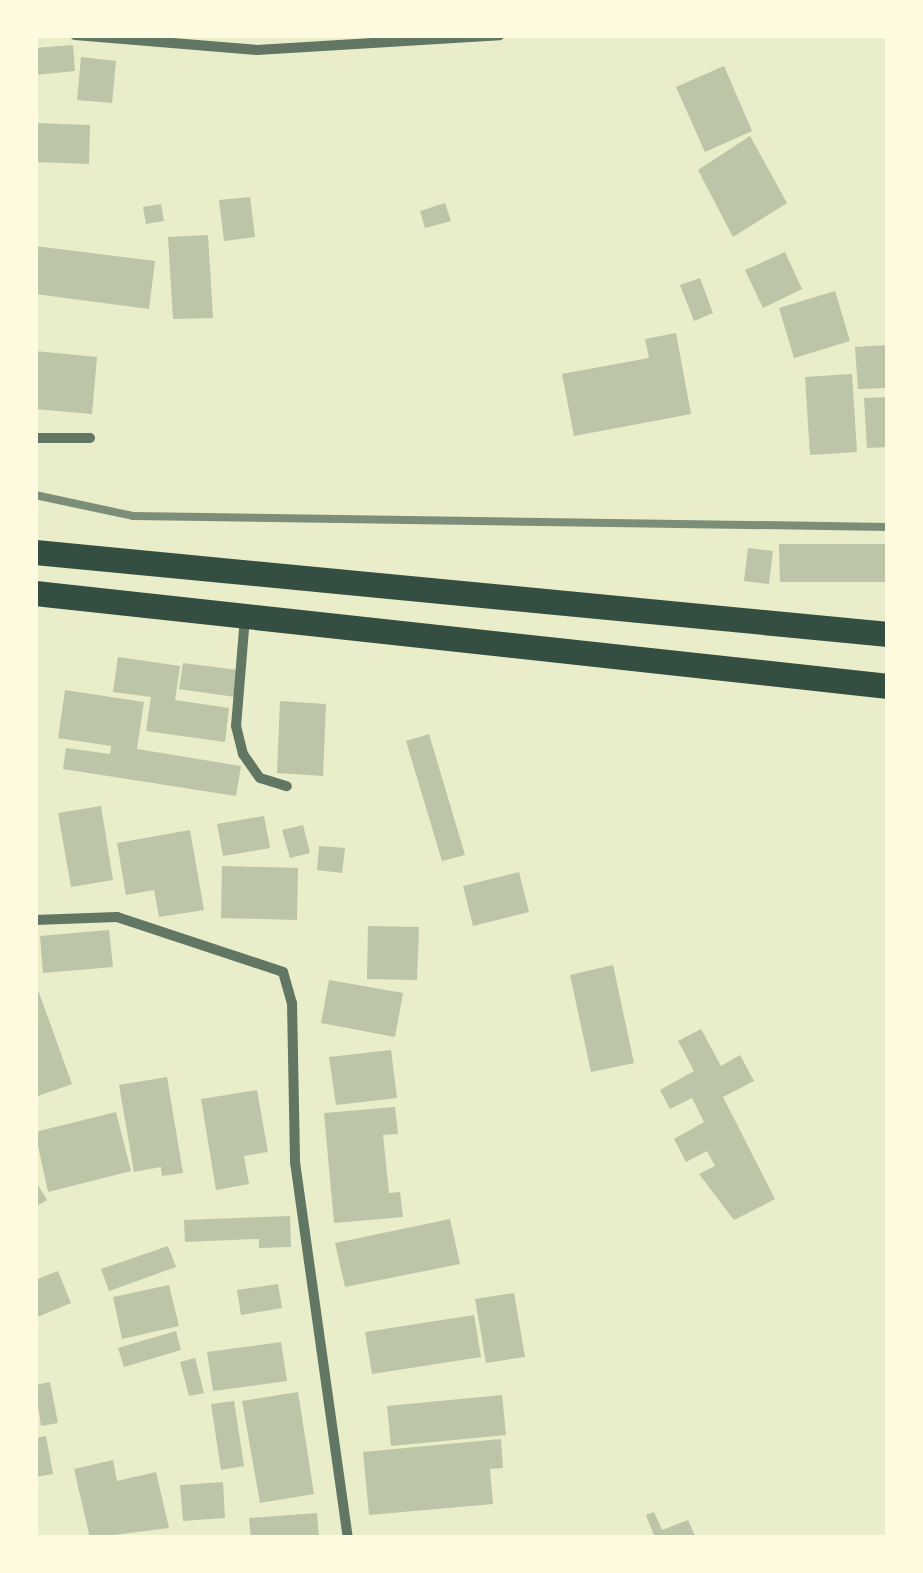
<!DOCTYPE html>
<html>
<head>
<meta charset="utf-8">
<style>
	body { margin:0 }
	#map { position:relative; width:923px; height:1573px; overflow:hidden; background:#e9edc9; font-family:Quicksand,sans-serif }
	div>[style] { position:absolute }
	.building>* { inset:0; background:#bcc5a7 }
	.minor>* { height:10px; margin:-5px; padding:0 5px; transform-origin:5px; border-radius:5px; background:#617663 }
	.trunk>* { height:25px; margin:-12.5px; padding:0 12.5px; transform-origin:12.5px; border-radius:12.5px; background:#344e41 }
	.rail>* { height:8px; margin:-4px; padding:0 4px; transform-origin:4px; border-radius:4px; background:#7c8e77 }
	span { translate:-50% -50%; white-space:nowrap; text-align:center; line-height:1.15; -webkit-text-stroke:10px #fefae0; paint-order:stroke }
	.frame { position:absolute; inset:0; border:38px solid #fefae0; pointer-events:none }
</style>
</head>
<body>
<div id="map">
	<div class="building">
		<div style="clip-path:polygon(73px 45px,75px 71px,35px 75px,35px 48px)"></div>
		<div style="clip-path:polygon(81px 57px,116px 61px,112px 103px,77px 100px)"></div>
		<div style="clip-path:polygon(724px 66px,752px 131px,705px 152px,676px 87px)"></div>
		<div style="clip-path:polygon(35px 123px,90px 125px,89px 164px,35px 162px)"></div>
		<div style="clip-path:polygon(750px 136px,787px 203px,733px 237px,698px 170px)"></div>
		<div style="clip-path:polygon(250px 197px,255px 237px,224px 241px,219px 200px)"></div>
		<div style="clip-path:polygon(445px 203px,451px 221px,425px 228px,420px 211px)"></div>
		<div style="clip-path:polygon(161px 204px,164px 221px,146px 224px,143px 207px)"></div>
		<div style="clip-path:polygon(208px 235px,213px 318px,173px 319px,168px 237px)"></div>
		<div style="clip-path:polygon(35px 246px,155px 261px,149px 309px,35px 294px)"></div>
		<div style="clip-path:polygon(785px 252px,802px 289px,763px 308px,745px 270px)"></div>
		<div style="clip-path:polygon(700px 278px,713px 313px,694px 321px,680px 285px)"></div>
		<div style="clip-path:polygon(835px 291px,850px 341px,794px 358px,779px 308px)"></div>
		<div style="clip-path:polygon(676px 333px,691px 414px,574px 436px,562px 374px,649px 358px,645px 339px)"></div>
		<div style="clip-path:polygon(888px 345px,888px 388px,858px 389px,855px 347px)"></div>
		<div style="clip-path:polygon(35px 351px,97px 357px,92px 414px,35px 409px)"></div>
		<div style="clip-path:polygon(852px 374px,857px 452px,810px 455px,805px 377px)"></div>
		<div style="clip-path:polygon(888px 397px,888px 447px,867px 448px,864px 398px)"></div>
		<div style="clip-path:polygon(779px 544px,888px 544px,888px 582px,780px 582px)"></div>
		<div style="clip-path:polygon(748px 548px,773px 551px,769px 584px,744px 581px)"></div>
		<div style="clip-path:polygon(118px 657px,180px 666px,175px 700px,229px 708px,225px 742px,146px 731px,151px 697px,113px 692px)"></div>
		<div style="clip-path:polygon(183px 663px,238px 670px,235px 697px,179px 689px)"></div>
		<div style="clip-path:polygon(65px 690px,144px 702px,137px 749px,241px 766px,236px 796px,63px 769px,66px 748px,110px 754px,111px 746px,58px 738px)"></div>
		<div style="clip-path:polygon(280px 701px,326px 704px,323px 776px,277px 773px)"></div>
		<div style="clip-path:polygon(429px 734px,465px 855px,442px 861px,406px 741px)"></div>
		<div style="clip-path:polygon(101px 806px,113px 880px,71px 887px,58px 813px)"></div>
		<div style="clip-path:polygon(264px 816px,270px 848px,223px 856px,217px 824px)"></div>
		<div style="clip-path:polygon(303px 825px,310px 853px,290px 858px,282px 830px)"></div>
		<div style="clip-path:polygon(190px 830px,204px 910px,159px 917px,154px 890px,126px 895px,117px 843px)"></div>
		<div style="clip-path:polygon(319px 846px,345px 848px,342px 873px,317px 870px)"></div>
		<div style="clip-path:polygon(222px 866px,298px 868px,297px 920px,221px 918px)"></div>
		<div style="clip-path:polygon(519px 872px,529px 912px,473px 926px,463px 886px)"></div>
		<div style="clip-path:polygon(368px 926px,419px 927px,417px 980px,367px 979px)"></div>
		<div style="clip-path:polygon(109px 930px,113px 967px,43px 973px,40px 936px)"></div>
		<div style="clip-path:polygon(613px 965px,634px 1063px,591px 1072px,570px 975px)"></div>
		<div style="clip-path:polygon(329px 980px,403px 993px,395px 1037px,321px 1023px)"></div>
		<div style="clip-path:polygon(38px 990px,72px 1084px,35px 1097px,35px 991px)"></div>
		<div style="clip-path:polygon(701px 1029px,721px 1066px,740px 1055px,754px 1081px,723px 1097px,775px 1199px,734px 1220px,699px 1174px,715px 1166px,707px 1151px,686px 1162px,674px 1139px,704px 1122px,692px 1098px,670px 1109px,660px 1090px,694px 1071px,678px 1041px)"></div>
		<div style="clip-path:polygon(391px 1050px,397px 1098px,336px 1105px,329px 1057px)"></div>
		<div style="clip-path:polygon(167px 1077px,183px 1173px,162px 1176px,161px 1167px,134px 1172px,119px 1085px)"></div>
		<div style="clip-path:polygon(257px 1090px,268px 1152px,244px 1156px,249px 1184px,216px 1190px,201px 1099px)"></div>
		<div style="clip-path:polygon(395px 1107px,398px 1134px,383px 1135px,389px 1193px,400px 1192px,403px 1217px,334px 1223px,324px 1113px)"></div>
		<div style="clip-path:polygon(116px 1112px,131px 1171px,48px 1192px,35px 1132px)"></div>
		<div style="clip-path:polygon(35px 1180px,47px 1200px,35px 1207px)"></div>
		<div style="clip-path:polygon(290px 1216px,291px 1247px,259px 1248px,259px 1239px,185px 1242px,184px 1220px)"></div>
		<div style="clip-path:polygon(450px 1219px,460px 1264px,345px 1287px,335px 1243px)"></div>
		<div style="clip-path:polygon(168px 1246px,176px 1267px,109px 1291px,101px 1269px)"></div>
		<div style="clip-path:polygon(58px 1271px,71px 1303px,35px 1318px,35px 1280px)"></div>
		<div style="clip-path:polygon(278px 1284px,282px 1308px,241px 1315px,237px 1290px)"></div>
		<div style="clip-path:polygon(169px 1285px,179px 1326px,122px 1339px,113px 1297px)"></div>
		<div style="clip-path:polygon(514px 1293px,525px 1357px,486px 1363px,475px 1299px)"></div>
		<div style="clip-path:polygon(474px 1315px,481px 1357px,372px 1374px,365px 1332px)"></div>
		<div style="clip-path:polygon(176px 1331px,181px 1350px,124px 1367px,118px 1348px)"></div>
		<div style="clip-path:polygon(281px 1342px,287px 1381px,213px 1391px,207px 1352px)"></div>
		<div style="clip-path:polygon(195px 1358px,204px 1393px,189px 1396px,180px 1362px)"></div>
		<div style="clip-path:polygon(50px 1382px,58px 1423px,41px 1426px,35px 1385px)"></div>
		<div style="clip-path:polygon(298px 1392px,314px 1494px,260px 1503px,242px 1401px)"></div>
		<div style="clip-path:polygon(502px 1395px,506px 1435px,391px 1446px,387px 1406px)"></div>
		<div style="clip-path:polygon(234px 1401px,244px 1466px,221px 1470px,211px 1404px)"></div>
		<div style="clip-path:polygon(46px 1436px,53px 1474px,35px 1477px,35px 1438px)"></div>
		<div style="clip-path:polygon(501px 1439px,503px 1468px,490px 1469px,493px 1504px,369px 1515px,363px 1452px)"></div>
		<div style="clip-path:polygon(113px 1460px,117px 1481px,156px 1472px,169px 1528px,90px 1538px,74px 1469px)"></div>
		<div style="clip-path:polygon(223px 1482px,225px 1518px,183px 1521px,180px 1485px)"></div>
		<div style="clip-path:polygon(654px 1512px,662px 1530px,688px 1520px,696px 1538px,655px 1538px,646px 1515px)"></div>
		<div style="clip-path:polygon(317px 1513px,319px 1538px,251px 1538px,249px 1518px)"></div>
	</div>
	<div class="minor">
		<div style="left:75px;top:35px;width:183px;rotate:4.7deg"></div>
		<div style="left:257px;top:50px;width:243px;rotate:-3.5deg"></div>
		<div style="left:35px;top:438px;width:55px"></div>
		<div style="left:245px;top:617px;width:109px;rotate:94.7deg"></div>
		<div style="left:236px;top:726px;width:29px;rotate:76deg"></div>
		<div style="left:243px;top:754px;width:29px;rotate:55deg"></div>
		<div style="left:260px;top:778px;width:28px;rotate:17deg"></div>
		<div style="left:35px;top:920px;width:82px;rotate:-2.1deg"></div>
		<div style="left:117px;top:917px;width:175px;rotate:18.3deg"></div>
		<div style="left:283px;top:972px;width:32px;rotate:74deg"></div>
		<div style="left:292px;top:1003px;width:159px;rotate:88.9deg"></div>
		<div style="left:295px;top:1162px;width:380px;rotate:82deg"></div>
	</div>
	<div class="trunk">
		<div style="left:35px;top:552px;width:857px;rotate:5.49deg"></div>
		<div style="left:35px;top:593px;width:858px;rotate:6.22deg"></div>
	</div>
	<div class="rail">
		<div style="left:35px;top:495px;width:100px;rotate:12.1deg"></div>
		<div style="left:133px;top:516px;width:755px;rotate:0.83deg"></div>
	</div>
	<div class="frame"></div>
</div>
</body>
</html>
